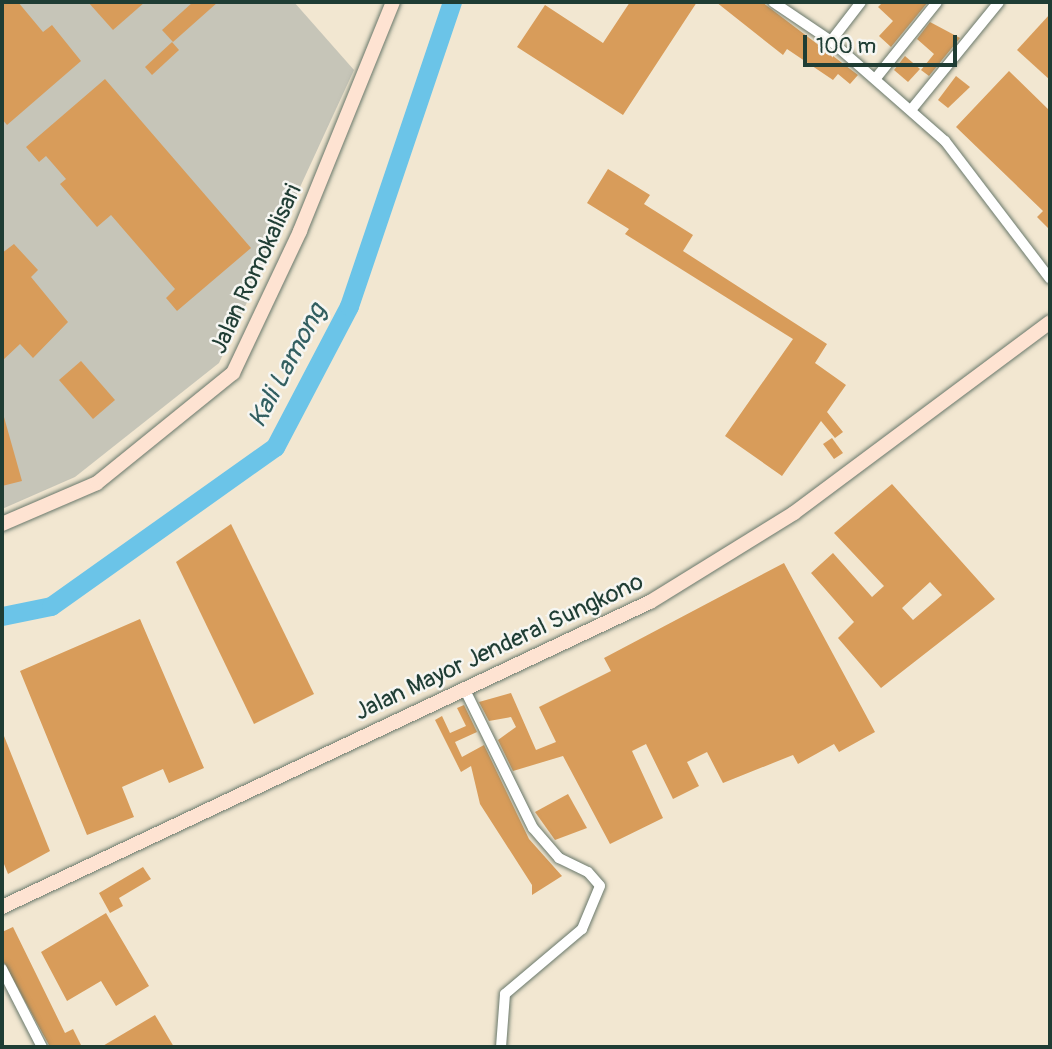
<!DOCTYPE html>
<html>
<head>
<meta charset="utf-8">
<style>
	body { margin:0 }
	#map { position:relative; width:1052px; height:1049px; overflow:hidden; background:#f2e7d1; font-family:Pangolin,sans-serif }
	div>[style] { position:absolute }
	.industrial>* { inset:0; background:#c6c5b8 }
	.river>* { height:19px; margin:-9.5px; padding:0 9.5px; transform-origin:9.5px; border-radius:9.5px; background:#6bc4e8 }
	.building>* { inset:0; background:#d89c5a }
	.roads { filter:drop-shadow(0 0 2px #69786b) drop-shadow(0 0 2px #69786b) }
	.street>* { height:10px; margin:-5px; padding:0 5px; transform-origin:5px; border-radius:5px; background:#fff }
	.secondary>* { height:14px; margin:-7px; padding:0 7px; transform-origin:7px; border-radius:7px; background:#fee3d2 }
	span { translate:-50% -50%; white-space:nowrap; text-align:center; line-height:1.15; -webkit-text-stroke:5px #f6f6f2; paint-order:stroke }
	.street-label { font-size:24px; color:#1f3d34 }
	.water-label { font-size:26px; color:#325f61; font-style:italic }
	.frame { position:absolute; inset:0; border:4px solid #1f3d34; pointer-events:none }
	.scale { position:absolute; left:803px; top:35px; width:154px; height:32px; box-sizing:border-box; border:4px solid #1f3d34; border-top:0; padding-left:9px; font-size:21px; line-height:24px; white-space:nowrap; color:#1f3d34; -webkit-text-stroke:5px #f6f6f2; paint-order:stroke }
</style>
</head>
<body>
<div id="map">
	<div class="industrial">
		<div style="clip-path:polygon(2px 2px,294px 2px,354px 70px,219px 363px,75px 477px,2px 509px)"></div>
	</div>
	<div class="river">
		<div style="left:2px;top:616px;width:50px;rotate:-11.5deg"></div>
		<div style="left:51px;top:606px;width:275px;rotate:-35.4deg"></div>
		<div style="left:275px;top:447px;width:159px;rotate:-62.3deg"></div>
		<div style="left:349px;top:306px;width:321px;rotate:-71.3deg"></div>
	</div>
	<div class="building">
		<div style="clip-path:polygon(2px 2px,18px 2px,43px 32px,52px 25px,81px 61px,7px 125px,2px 119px)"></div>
		<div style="clip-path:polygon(88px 2px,145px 2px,113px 30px)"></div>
		<div style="clip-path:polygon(193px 2px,218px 2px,173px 42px,162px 30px)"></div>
		<div style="clip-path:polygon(630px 2px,697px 2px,623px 115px,517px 47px,545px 5px,603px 43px)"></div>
		<div style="clip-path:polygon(716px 2px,762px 2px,858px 75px,850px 84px,838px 74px,833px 80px,787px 49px,783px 55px)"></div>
		<div style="clip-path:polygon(883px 2px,928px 2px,891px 47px,879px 36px,893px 21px,878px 7px)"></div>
		<div style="clip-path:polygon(1050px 14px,1050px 80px,1017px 50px)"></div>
		<div style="clip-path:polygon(930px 22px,960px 38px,929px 76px,921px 70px,934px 54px,917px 39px)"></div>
		<div style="clip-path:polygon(172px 42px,179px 50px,152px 75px,145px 67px)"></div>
		<div style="clip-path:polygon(905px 56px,920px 69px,908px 82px,894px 70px)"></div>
		<div style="clip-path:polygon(1009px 71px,1050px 111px,1050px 230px,1037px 217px,1043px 211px,956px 127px)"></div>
		<div style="clip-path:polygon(956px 76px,970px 87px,948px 108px,938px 100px)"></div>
		<div style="clip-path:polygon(105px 79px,251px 248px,177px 311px,166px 298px,175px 289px,111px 215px,97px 227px,60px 184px,66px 179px,46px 156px,39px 162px,26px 147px)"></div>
		<div style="clip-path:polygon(608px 169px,650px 195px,644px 204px,693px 235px,683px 251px,827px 344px,815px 363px,846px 385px,827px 412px,843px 432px,835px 438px,821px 421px,782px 476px,725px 436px,793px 339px,625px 234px,629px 229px,587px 203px)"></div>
		<div style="clip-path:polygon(14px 244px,38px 270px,31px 277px,68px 322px,33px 358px,20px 344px,2px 361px,2px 253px)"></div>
		<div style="clip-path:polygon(81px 361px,115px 400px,93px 419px,59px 380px)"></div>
		<div style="clip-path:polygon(2px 410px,22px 481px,2px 486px)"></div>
		<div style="clip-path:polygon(832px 438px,843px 453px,834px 459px,823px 444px)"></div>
		<div style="clip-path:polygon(evenodd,892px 484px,995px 599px,881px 688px,838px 638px,854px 622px,811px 573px,833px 553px,872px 597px,884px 586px,834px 533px,892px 484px,930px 582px,942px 595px,913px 620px,902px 608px,930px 582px)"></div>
		<div style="clip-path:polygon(231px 524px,314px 694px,254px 724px,176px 562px)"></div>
		<div style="clip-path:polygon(784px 563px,875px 732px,839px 752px,834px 744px,798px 764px,793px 755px,723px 783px,707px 752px,687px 762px,699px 786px,673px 799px,646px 744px,632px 751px,663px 818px,610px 844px,563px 756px,513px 771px,498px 740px,516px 727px,511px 717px,489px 721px,479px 702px,511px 693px,536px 750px,556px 742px,539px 707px,611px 671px,604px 658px)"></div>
		<div style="clip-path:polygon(140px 619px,204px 768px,169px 783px,163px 769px,122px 787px,134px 817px,87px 835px,20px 671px)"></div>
		<div style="clip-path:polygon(464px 705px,477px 732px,455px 742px,462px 757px,484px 745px,529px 839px,562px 876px,532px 895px,532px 885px,480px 804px,471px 766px,461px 772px,435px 720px,442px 716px,450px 733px,466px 726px,457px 708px)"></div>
		<div style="clip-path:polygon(2px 731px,50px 851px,8px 874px,2px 859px)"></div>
		<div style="clip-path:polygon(568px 794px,587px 828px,555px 840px,535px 812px)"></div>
		<div style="clip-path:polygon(143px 867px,151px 879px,119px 898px,123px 906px,110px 913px,99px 893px)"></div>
		<div style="clip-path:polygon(106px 913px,149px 986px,116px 1006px,101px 981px,67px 1001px,41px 952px)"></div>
		<div style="clip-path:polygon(13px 927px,65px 1033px,73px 1029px,82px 1047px,50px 1047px,2px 959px,2px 932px)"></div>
		<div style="clip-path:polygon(155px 1015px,174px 1047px,101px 1047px,123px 1034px)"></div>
	</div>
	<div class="roads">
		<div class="street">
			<div style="left:773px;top:2px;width:70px;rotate:33.9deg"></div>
			<div style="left:831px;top:41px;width:152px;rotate:41.3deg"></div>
			<div style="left:945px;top:141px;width:173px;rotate:52.7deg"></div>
			<div style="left:831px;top:41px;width:49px;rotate:-52.4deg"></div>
			<div style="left:876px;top:78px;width:97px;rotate:-51.2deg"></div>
			<div style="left:911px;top:110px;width:139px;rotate:-50.8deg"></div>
			<div style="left:464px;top:688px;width:156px;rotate:63.8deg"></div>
			<div style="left:533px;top:828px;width:40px;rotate:49deg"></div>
			<div style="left:559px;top:858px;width:32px;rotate:26deg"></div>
			<div style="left:588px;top:872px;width:18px;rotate:49deg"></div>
			<div style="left:600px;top:886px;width:47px;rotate:112.7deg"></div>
			<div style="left:582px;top:929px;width:101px;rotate:139.8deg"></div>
			<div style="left:505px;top:994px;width:53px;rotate:94.3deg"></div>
			<div style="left:2px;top:969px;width:88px;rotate:62.9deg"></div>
		</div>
		<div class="secondary">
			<div style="left:2px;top:524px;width:103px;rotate:-23.3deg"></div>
			<div style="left:97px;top:483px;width:175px;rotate:-39deg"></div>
			<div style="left:233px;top:373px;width:157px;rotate:-64.7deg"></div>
			<div style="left:300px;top:231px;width:247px;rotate:-67.9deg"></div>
			<div style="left:2px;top:907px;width:716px;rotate:-25.21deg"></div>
			<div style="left:650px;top:602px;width:169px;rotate:-31.7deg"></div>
			<div style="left:794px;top:513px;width:319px;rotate:-36.7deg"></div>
		</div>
	</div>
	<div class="street-label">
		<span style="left:256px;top:269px;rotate:-65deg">Jalan Romokalisari</span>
		<span style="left:499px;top:647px;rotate:-25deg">Jalan Mayor Jenderal Sungkono</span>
	</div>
	<div class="water-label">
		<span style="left:288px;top:366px;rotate:-62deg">Kali Lamong</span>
	</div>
	<div class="frame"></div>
	<div class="scale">100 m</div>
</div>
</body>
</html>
